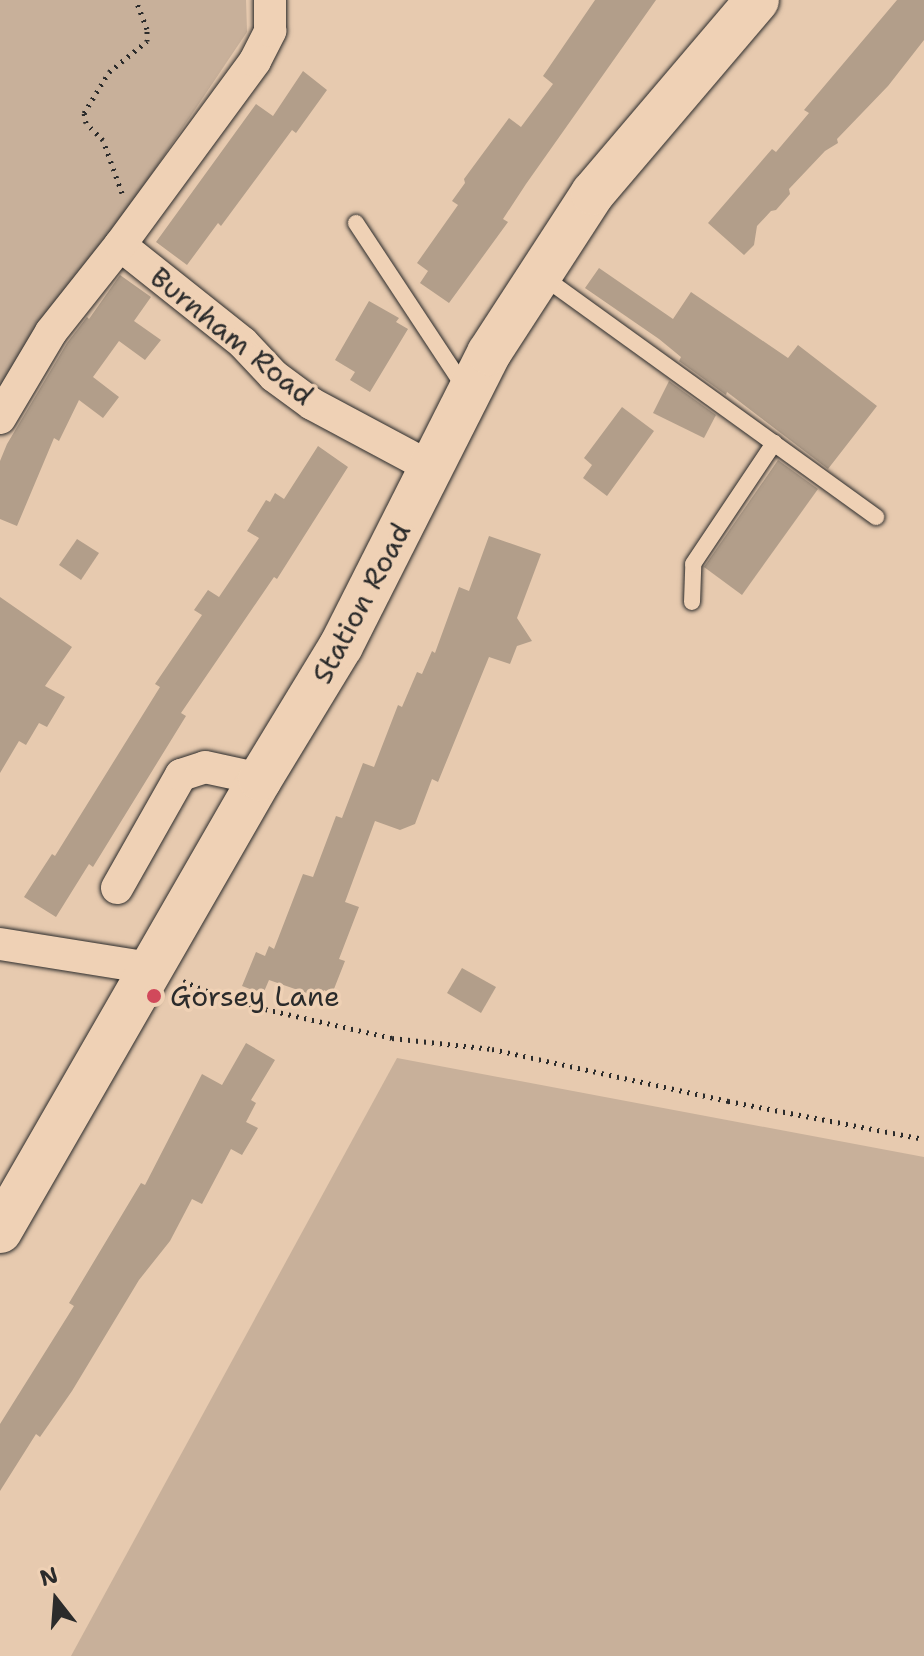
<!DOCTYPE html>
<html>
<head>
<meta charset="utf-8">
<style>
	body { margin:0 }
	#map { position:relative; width:924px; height:1656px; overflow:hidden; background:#e7caaf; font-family:"Shantell Sans",sans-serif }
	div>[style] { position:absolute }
	.green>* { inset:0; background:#c8b09a }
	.building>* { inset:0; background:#b29e8a }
	.path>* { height:5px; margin-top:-2.5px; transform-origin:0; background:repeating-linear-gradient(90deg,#2b2b2b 0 2px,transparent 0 8px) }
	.roads { filter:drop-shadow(0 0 2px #2b2b2b) drop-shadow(0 0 2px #2b2b2b) }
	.lane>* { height:16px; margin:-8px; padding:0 8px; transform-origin:8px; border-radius:8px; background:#efd1b5 }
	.street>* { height:32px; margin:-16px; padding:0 16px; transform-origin:16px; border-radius:16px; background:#efd1b5 }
	.secondary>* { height:44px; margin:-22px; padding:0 22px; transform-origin:22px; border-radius:22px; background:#efd1b5 }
	.dots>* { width:22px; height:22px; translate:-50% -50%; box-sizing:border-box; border:4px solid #efd1b5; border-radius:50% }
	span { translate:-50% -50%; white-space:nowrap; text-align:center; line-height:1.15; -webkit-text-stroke:7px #efd1b5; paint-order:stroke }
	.street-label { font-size:28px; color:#2b2b2b }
	.poi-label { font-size:28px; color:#2b2b2b }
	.left { translate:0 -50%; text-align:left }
	.north { position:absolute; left:16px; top:1560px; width:80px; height:80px; -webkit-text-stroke:6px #efd1b5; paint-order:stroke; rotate:343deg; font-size:22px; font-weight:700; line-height:32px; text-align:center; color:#2b2b2b }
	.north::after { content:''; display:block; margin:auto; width:28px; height:36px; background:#2b2b2b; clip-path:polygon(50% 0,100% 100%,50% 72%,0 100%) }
</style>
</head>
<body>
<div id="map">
	<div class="green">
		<div style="clip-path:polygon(0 0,246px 0,247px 32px,147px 181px,0 387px)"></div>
		<div style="clip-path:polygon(397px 1058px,924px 1157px,924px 1656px,71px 1656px)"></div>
	</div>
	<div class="building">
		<div style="clip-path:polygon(595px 0,656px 0,526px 184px,503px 219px,508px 222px,449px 303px,420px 283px,428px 271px,417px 263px,458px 205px,452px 201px,465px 183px,464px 179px,509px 118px,521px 127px,553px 84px,543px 76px)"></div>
		<div style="clip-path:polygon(897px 0,924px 0,924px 40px,888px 86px,837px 139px,838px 143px,825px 151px,789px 189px,790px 194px,776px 210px,771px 211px,757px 226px,754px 245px,744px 255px,708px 223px,772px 149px,776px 152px,809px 113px,804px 110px)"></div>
		<div style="clip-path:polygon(303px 71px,327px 90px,296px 133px,292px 130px,221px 226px,218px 223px,187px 265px,156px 242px,256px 104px,273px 116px)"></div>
		<div style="clip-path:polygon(599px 268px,673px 319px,691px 292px,788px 358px,798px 345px,877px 406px,828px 469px,727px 392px,726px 395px,679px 361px,681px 357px,659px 339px,585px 288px)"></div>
		<div style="clip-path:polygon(120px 275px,151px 297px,134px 321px,161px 340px,145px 360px,119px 341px,93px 377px,119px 397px,103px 418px,79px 400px,59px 441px,54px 438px,17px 526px,0 519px,0 461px,7px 444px,67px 343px,87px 317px,89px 319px)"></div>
		<div style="clip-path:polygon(369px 301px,399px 318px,396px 322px,408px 329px,370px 392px,350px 380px,355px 372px,335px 360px)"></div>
		<div style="clip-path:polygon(669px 381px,716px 415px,704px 438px,653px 413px)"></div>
		<div style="clip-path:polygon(622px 407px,654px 431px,607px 496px,583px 478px,592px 465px,584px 458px)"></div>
		<div style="clip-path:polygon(318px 446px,348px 467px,277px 579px,274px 577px,181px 713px,186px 716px,93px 867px,89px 864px,56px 917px,24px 897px,52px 854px,55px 856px,160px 687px,155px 684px,202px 615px,194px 610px,208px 590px,219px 597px,259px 538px,247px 531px,266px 500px,270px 502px,275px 493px,284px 499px)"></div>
		<div style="clip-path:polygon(778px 460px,818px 489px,742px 595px,704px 567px)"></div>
		<div style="clip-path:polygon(489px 536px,541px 554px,517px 618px,532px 641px,517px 646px,510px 664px,489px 657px,438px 782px,432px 779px,415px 824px,400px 830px,375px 821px,345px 902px,359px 907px,339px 959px,345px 961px,332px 994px,324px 990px,321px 998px,269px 980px,263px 994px,242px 986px,256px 952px,265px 956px,269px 946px,274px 949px,303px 874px,313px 877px,336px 816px,342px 818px,363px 763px,374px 767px,398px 705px,402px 707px,417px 672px,422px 674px,432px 651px,435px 653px,459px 587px,469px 591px)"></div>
		<div style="clip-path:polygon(77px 539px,99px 553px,81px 580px,59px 565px)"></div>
		<div style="clip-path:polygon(0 597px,72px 647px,45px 686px,65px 697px,47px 727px,39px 723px,26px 745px,19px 741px,0 773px)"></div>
		<div style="clip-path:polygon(462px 968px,496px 987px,481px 1013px,447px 993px)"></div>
		<div style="clip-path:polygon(246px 1043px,275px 1060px,251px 1100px,256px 1103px,246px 1122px,258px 1128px,242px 1155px,231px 1149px,202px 1204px,192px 1199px,170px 1241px,139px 1280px,72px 1391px,40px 1437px,36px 1434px,0 1491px,0 1424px,74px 1306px,69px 1303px,141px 1183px,145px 1185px,202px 1074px,222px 1085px)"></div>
	</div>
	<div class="path">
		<div style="left:122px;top:193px;width:56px;rotate:-109.7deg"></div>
		<div style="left:103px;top:140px;width:24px;rotate:-135deg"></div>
		<div style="left:86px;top:123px;width:10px;rotate:-101deg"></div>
		<div style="left:84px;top:113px;width:48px;rotate:-58.6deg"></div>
		<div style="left:109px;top:72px;width:49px;rotate:-39.2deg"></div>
		<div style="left:147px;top:41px;width:12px;rotate:-90deg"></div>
		<div style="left:147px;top:29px;width:31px;rotate:-111deg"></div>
		<div style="left:183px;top:981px;width:55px;rotate:22.4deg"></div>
		<div style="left:234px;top:1002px;width:162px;rotate:12.8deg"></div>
		<div style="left:392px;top:1038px;width:101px;rotate:6.3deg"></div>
		<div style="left:492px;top:1049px;width:242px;rotate:12.4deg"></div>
		<div style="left:728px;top:1101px;width:200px;rotate:11deg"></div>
	</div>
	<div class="roads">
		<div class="lane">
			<div style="left:356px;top:223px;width:200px;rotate:56.6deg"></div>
			<div style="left:542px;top:276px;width:412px;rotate:35.8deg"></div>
			<div style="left:692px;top:602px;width:38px;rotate:-88deg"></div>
			<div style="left:693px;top:564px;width:146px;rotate:-56.2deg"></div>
		</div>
		<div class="street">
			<div style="left:120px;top:245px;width:157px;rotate:38.5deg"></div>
			<div style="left:243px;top:343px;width:45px;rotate:46.8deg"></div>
			<div style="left:274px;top:376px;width:47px;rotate:36.4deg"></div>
			<div style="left:312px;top:404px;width:136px;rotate:28.1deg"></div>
			<div style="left:0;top:418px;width:100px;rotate:-59.3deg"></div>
			<div style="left:51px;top:332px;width:111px;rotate:-51.6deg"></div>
			<div style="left:120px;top:245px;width:228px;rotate:-53.7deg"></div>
			<div style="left:255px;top:61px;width:34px;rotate:-63deg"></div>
			<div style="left:270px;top:31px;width:31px;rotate:-90deg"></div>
			<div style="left:117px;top:888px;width:130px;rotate:-60.5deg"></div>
			<div style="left:181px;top:775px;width:25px;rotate:-18deg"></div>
			<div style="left:205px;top:767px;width:56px;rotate:12.3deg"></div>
			<div style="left:0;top:944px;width:152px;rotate:9.1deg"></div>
		</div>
		<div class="secondary">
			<div style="left:0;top:1231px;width:521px;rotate:-60.09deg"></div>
			<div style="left:260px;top:779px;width:156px;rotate:-58.7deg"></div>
			<div style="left:341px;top:646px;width:328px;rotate:-63.2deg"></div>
			<div style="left:489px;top:353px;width:191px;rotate:-57deg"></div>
			<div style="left:593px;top:193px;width:253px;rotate:-49.6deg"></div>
		</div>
	</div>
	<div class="dots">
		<div style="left:154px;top:996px;background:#d1495b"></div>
	</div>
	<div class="street-label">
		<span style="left:232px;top:336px;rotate:39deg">Burnham Road</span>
		<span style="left:361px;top:603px;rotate:-62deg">Station Road</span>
	</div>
	<div class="poi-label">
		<span class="left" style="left:170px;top:996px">Gorsey Lane</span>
	</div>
	<div class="north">N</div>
</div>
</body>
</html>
